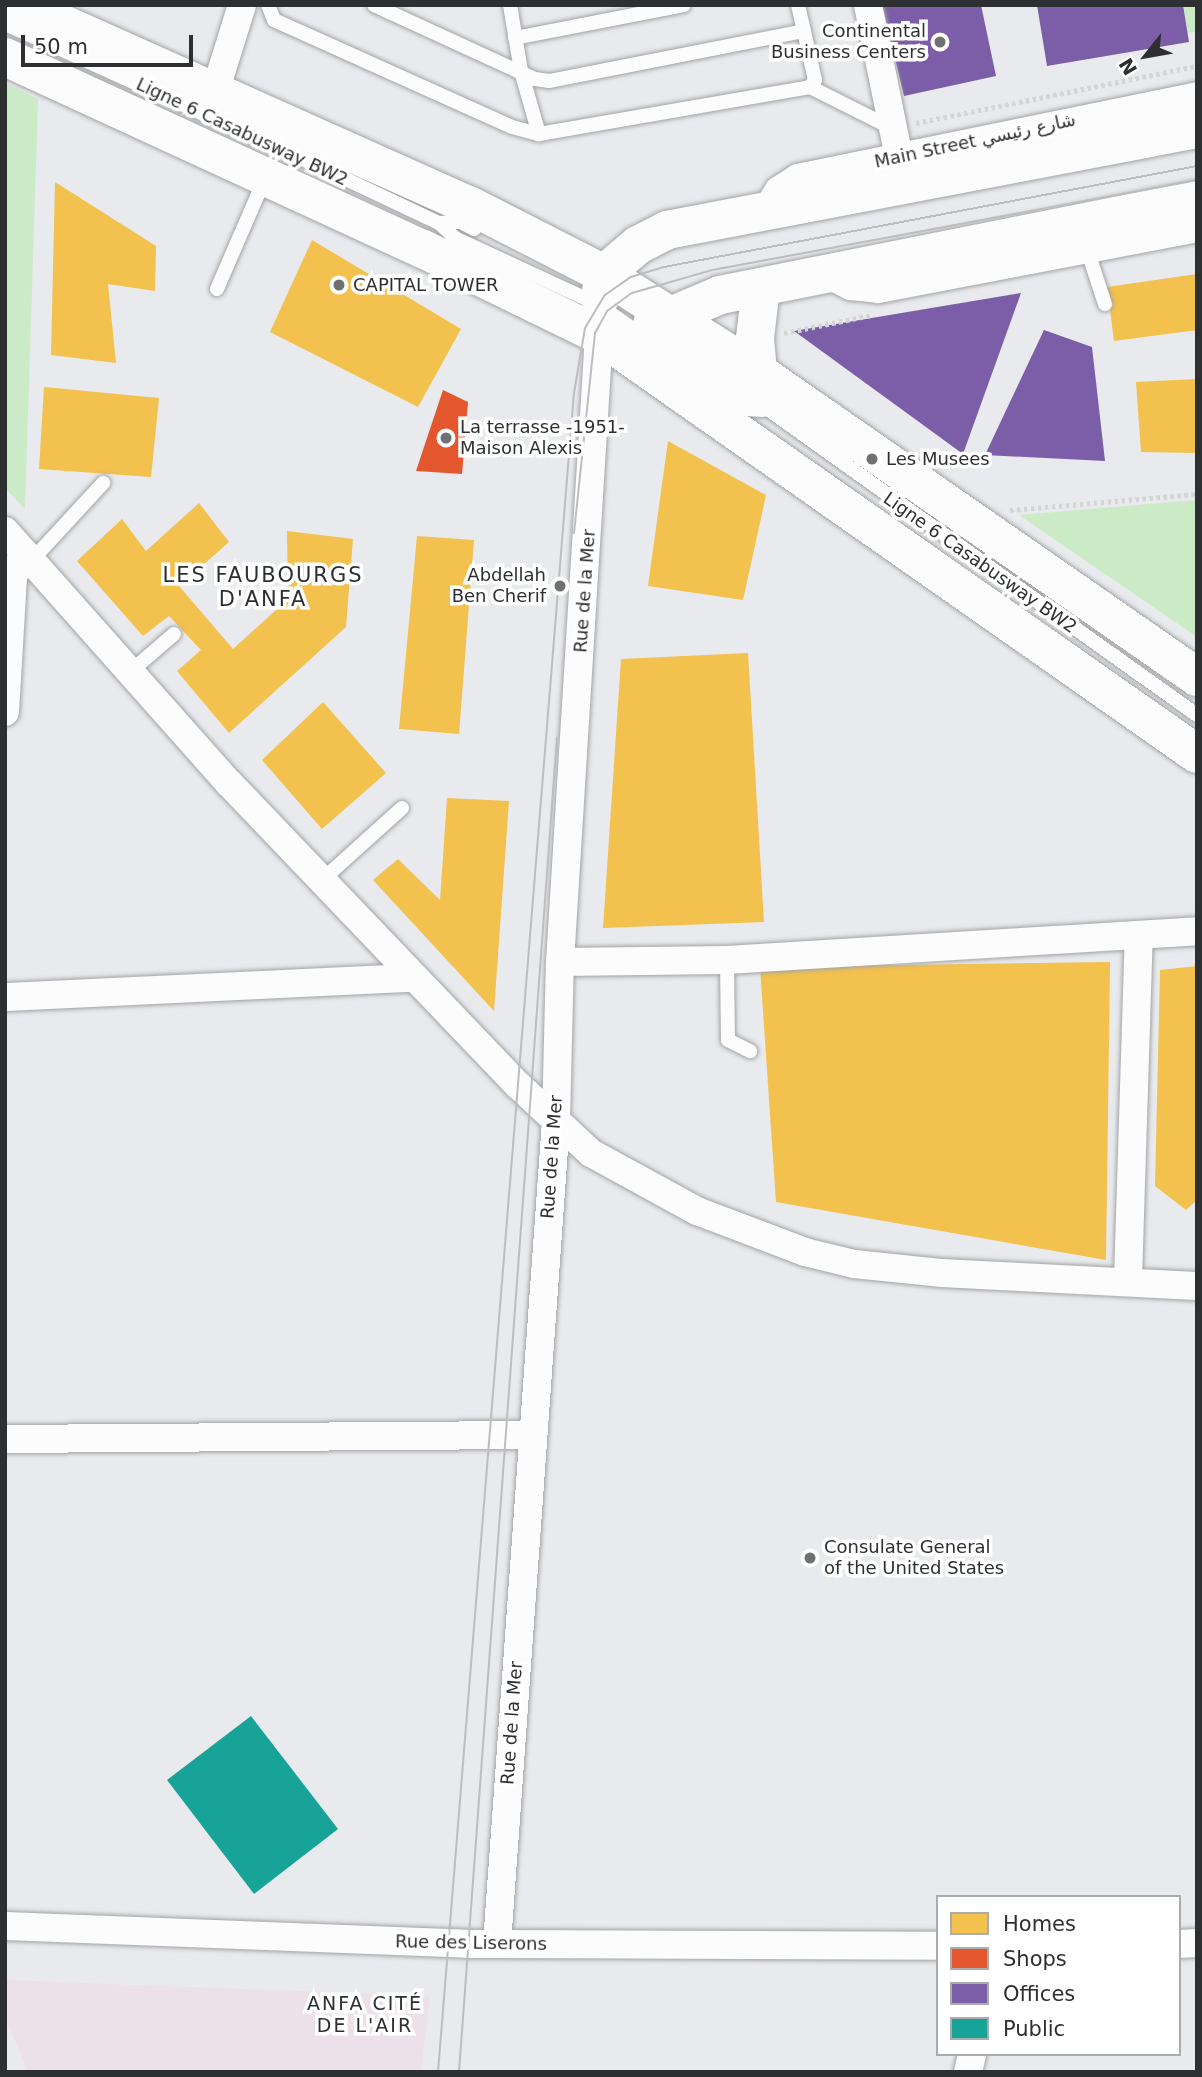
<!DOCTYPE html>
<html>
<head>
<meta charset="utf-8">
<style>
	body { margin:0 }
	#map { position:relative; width:1202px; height:2077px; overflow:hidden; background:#e8eaed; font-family:"DejaVu Sans",Cairo,sans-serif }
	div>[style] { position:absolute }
	.education>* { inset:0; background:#ece1e8 }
	.green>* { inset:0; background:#cbebc6 }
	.homes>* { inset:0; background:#f2c14e }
	.shops>* { inset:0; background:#e4572e }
	.offices>* { inset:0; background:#7b5ea7 }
	.public>* { inset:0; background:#17a398 }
	.path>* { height:4.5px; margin-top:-2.25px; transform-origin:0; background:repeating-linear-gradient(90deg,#d4d5d5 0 3.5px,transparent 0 7px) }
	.roads { filter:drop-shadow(0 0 2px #a2a4a6) drop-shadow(0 0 2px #a2a4a6) }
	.lane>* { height:14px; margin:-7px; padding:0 7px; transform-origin:7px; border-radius:7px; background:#fcfcfc }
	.street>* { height:28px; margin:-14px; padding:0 14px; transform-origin:14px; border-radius:14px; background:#fcfcfc }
	.secondary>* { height:38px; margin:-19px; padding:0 19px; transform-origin:19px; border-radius:19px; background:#fcfcfc }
	.tram>* { height:2px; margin:-1px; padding:0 1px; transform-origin:1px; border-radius:1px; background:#bdbdbe }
	.dots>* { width:19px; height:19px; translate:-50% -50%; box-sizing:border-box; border:4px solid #fff; border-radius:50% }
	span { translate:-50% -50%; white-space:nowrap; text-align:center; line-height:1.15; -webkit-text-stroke:7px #fff; paint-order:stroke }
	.poi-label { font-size:18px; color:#2e2f30 }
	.right { translate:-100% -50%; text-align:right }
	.left { translate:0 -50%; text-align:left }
	.street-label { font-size:18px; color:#2e2f30 }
	.neighbourhood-label { font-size:19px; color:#2e2f30; letter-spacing:2px }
	.quarter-label { font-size:21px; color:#2e2f30; letter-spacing:2px }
	.frame { position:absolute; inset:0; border:7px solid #2e2f30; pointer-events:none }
	.legend { position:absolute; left:936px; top:1895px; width:245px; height:161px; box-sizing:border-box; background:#fff; border:2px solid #abacac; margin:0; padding:9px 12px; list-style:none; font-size:21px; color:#2e2f30 }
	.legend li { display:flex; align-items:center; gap:14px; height:35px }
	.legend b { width:35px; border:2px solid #abacac }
	.north { position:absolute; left:1111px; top:21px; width:70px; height:70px; -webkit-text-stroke:5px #fff; paint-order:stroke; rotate:239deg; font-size:19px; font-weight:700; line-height:28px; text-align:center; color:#2e2f30 }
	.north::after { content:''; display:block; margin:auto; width:24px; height:32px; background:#2e2f30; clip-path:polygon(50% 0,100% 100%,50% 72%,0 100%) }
	.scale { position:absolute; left:21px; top:35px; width:172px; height:32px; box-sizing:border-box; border:4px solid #2e2f30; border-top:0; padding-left:9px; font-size:21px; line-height:24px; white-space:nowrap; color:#2e2f30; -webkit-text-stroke:5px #fff; paint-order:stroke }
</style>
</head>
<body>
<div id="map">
	<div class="education">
		<div style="clip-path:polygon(5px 1980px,430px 1996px,421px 2072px,28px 2072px,5px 2016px)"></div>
	</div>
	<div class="green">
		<div style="clip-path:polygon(1183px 5px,1197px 5px,1197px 31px,1188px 33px)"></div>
		<div style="clip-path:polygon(5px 83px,38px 99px,25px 509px,5px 488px)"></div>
		<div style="clip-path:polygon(1197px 500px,1197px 637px,1019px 515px)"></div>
	</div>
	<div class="homes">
		<div style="clip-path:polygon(55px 182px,156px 246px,155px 291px,108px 284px,116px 363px,51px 355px)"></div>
		<div style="clip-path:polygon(312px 240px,461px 329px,418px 407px,270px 332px)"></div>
		<div style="clip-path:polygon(1197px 274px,1197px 330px,1114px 341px,1107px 287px)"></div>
		<div style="clip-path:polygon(1197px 379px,1197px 453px,1141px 452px,1136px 382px)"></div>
		<div style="clip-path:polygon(44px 387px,159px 398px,151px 477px,39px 469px)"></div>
		<div style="clip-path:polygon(668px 441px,766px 495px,743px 600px,648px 586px)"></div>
		<div style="clip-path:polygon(199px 503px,229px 542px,179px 586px,233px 649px,288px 599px,287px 531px,353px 539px,346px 627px,229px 733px,177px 671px,201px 650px,169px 616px,143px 636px,77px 561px,122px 519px,146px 551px)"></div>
		<div style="clip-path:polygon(417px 536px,474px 540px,459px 734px,399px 729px)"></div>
		<div style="clip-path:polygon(748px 653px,764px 922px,603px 928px,621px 659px)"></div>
		<div style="clip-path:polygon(323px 702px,386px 773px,322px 829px,262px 760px)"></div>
		<div style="clip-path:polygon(447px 798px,509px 801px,494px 1011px,373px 880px,398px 859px,440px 900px)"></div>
		<div style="clip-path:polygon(1110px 962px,1106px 1260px,776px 1202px,760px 967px)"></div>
		<div style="clip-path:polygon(1197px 966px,1197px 1200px,1186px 1210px,1155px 1186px,1160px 970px)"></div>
	</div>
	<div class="shops">
		<div style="clip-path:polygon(443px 390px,468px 402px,462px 474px,416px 471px)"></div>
	</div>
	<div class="offices">
		<div style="clip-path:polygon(882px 5px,981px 5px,996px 76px,904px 96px)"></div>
		<div style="clip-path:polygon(1037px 5px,1183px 5px,1189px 42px,1047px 66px)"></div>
		<div style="clip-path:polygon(1021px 293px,963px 454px,794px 331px)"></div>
		<div style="clip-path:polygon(1044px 330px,1092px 347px,1105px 461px,985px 455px)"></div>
	</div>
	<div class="public">
		<div style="clip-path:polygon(251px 1716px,338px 1829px,254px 1894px,167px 1780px)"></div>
	</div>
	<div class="path">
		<div style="left:916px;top:123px;width:287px;rotate:-11.5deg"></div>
		<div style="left:784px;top:333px;width:89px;rotate:-11.7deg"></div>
		<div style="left:1010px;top:510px;width:188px;rotate:-4.9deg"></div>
	</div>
	<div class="roads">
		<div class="lane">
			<div style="left:268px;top:5px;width:16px;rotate:68deg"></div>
			<div style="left:274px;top:20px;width:261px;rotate:24.2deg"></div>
			<div style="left:512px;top:127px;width:28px;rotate:15deg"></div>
			<div style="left:539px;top:134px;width:275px;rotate:-9.8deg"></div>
			<div style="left:810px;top:87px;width:9px;rotate:-54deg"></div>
			<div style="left:815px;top:80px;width:50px;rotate:-102.7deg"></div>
			<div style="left:804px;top:31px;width:260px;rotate:168.9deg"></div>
			<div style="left:549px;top:81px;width:14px;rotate:-172deg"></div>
			<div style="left:535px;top:79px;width:177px;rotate:-155.3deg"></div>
			<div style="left:510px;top:5px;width:67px;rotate:80.5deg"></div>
			<div style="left:521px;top:71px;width:66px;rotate:74.1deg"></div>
			<div style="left:798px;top:5px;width:27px;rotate:77deg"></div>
			<div style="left:5px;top:24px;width:339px;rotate:24.4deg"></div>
			<div style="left:314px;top:164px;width:138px;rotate:25.3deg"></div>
			<div style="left:439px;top:223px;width:22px;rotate:43deg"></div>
			<div style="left:455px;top:238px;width:157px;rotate:24.9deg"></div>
			<div style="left:597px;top:304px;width:184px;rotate:34.8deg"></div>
			<div style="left:748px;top:409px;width:15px;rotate:4deg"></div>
			<div style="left:515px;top:38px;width:172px;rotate:-11deg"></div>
			<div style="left:810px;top:87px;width:92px;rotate:26.6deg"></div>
			<div style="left:439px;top:223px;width:22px;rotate:-3deg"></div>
			<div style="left:461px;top:222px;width:15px;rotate:28deg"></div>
			<div style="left:1087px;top:249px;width:58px;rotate:71.9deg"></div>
			<div style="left:217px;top:289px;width:121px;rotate:-66.6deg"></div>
			<div style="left:654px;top:328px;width:667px;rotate:35.48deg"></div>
			<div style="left:32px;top:560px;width:105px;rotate:-47.3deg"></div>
			<div style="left:130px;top:672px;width:58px;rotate:-40.8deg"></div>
			<div style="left:321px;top:881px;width:109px;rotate:-42deg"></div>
			<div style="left:727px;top:960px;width:80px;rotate:89.3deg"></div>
			<div style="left:728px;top:1040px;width:25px;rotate:27deg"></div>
		</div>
		<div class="street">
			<div style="left:868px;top:5px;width:155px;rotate:78.5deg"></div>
			<div style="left:214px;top:95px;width:94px;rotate:-72.7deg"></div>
			<div style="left:767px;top:209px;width:22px;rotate:-58deg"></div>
			<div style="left:779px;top:190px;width:22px;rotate:-32deg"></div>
			<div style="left:798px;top:178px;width:407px;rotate:-11.6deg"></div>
			<div style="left:827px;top:274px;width:27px;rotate:27deg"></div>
			<div style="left:851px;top:286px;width:27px;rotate:6deg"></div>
			<div style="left:878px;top:289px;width:325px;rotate:-10.8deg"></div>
			<div style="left:5px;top:531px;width:337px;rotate:48.4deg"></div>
			<div style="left:229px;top:783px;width:418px;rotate:46.3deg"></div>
			<div style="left:518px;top:1085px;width:100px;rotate:43deg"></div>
			<div style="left:591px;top:1153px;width:121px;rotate:28.7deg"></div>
			<div style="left:697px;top:1211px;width:116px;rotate:20.8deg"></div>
			<div style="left:805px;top:1252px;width:50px;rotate:13.8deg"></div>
			<div style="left:854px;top:1264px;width:87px;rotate:5.9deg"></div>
			<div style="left:941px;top:1273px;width:256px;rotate:2.9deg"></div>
			<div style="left:5px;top:712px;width:135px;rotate:-86.6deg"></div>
			<div style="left:13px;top:577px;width:27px;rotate:-66deg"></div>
			<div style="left:560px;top:962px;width:167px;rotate:-0.7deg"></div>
			<div style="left:727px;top:960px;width:471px;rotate:-3.5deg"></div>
			<div style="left:5px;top:997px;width:408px;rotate:-2.7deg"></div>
			<div style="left:1128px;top:1279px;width:343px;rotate:-88.2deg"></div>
			<div style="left:5px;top:1439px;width:526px;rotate:-0.44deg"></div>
			<div style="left:5px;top:1926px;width:463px;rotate:2.2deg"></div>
			<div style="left:468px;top:1944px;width:470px;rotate:0.2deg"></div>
			<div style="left:497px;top:1944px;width:825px;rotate:-85.9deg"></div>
			<div style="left:556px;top:1121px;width:159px;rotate:-88.6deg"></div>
			<div style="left:560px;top:962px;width:628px;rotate:-86.44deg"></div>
			<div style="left:1179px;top:1944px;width:18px;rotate:-3deg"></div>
			<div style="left:968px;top:2072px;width:18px;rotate:-77deg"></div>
		</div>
		<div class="secondary">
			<div style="left:21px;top:5px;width:493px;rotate:24.1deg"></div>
			<div style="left:471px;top:206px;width:149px;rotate:27.1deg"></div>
			<div style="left:604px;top:274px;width:183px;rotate:32.5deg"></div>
			<div style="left:758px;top:372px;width:535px;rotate:34.79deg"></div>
			<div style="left:5px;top:57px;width:460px;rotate:24.7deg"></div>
			<div style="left:423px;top:249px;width:196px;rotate:26deg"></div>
			<div style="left:599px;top:335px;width:730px;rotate:35.02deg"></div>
			<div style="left:600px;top:298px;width:24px;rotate:-81deg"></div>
			<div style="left:604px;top:274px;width:45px;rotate:-40.5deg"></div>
			<div style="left:638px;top:245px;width:33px;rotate:-27deg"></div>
			<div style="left:667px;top:230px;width:540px;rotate:-10.79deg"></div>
			<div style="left:652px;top:324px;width:74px;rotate:-23.1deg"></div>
			<div style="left:720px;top:295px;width:486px;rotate:-11.3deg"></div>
			<div style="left:758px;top:372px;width:34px;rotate:-95deg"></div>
			<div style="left:755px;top:338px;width:51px;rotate:-83.3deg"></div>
		</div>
	</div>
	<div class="tram">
		<div style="left:574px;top:533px;width:201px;rotate:-84deg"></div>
		<div style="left:595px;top:333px;width:25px;rotate:-61deg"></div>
		<div style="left:607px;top:311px;width:31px;rotate:-36deg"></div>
		<div style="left:632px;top:293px;width:83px;rotate:-16deg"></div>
		<div style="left:712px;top:270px;width:493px;rotate:-10.5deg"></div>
		<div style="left:438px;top:2072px;width:1684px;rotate:-85.37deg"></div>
		<div style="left:574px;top:393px;width:66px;rotate:-80.4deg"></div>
		<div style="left:585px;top:328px;width:39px;rotate:-59deg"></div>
		<div style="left:605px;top:295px;width:32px;rotate:-35deg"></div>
		<div style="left:631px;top:277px;width:34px;rotate:-17deg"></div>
		<div style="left:664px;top:267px;width:542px;rotate:-10.73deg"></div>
		<div style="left:459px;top:2072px;width:1338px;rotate:-85.8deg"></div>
	</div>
	<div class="dots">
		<div style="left:940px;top:42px;background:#6f7072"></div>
		<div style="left:339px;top:285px;background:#6f7072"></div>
		<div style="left:446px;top:438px;background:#6f7072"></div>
		<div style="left:872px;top:459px;background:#6f7072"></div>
		<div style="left:560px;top:586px;background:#6f7072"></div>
		<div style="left:810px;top:1558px;background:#6f7072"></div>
	</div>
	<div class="poi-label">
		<span class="right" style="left:926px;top:42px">Continental<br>Business Centers</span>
		<span class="left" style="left:353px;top:285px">CAPITAL TOWER</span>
		<span class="left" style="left:460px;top:438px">La terrasse -1951-<br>Maison Alexis</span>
		<span class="left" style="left:886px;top:459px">Les Musees</span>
		<span class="right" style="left:546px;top:586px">Abdellah<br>Ben Cherif</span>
		<span class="left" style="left:824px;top:1558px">Consulate General<br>of the United States</span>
	</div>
	<div class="street-label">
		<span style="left:242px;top:132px;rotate:25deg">Ligne 6 Casabusway BW2</span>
		<span style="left:975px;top:141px;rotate:-12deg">Main Street شارع رئيسي</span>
		<span style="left:980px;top:563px;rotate:35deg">Ligne 6 Casabusway BW2</span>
		<span style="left:585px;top:591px;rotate:-86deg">Rue de la Mer</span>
		<span style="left:552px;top:1157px;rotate:-86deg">Rue de la Mer</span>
		<span style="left:512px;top:1723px;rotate:-86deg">Rue de la Mer</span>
		<span style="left:471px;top:1943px;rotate:1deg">Rue des Liserons</span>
	</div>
	<div class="neighbourhood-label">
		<span style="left:365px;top:2015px">ANFA CITÉ<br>DE L'AIR</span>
	</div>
	<div class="quarter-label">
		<span style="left:263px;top:587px">LES FAUBOURGS<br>D'ANFA</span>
	</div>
	<div class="frame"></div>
	<ul class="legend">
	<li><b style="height:19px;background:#f2c14e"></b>Homes</li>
	<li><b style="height:19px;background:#e4572e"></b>Shops</li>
	<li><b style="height:19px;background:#7b5ea7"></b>Offices</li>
	<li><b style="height:19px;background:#17a398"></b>Public</li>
	</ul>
	<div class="north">N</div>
	<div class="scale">50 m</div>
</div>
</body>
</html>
